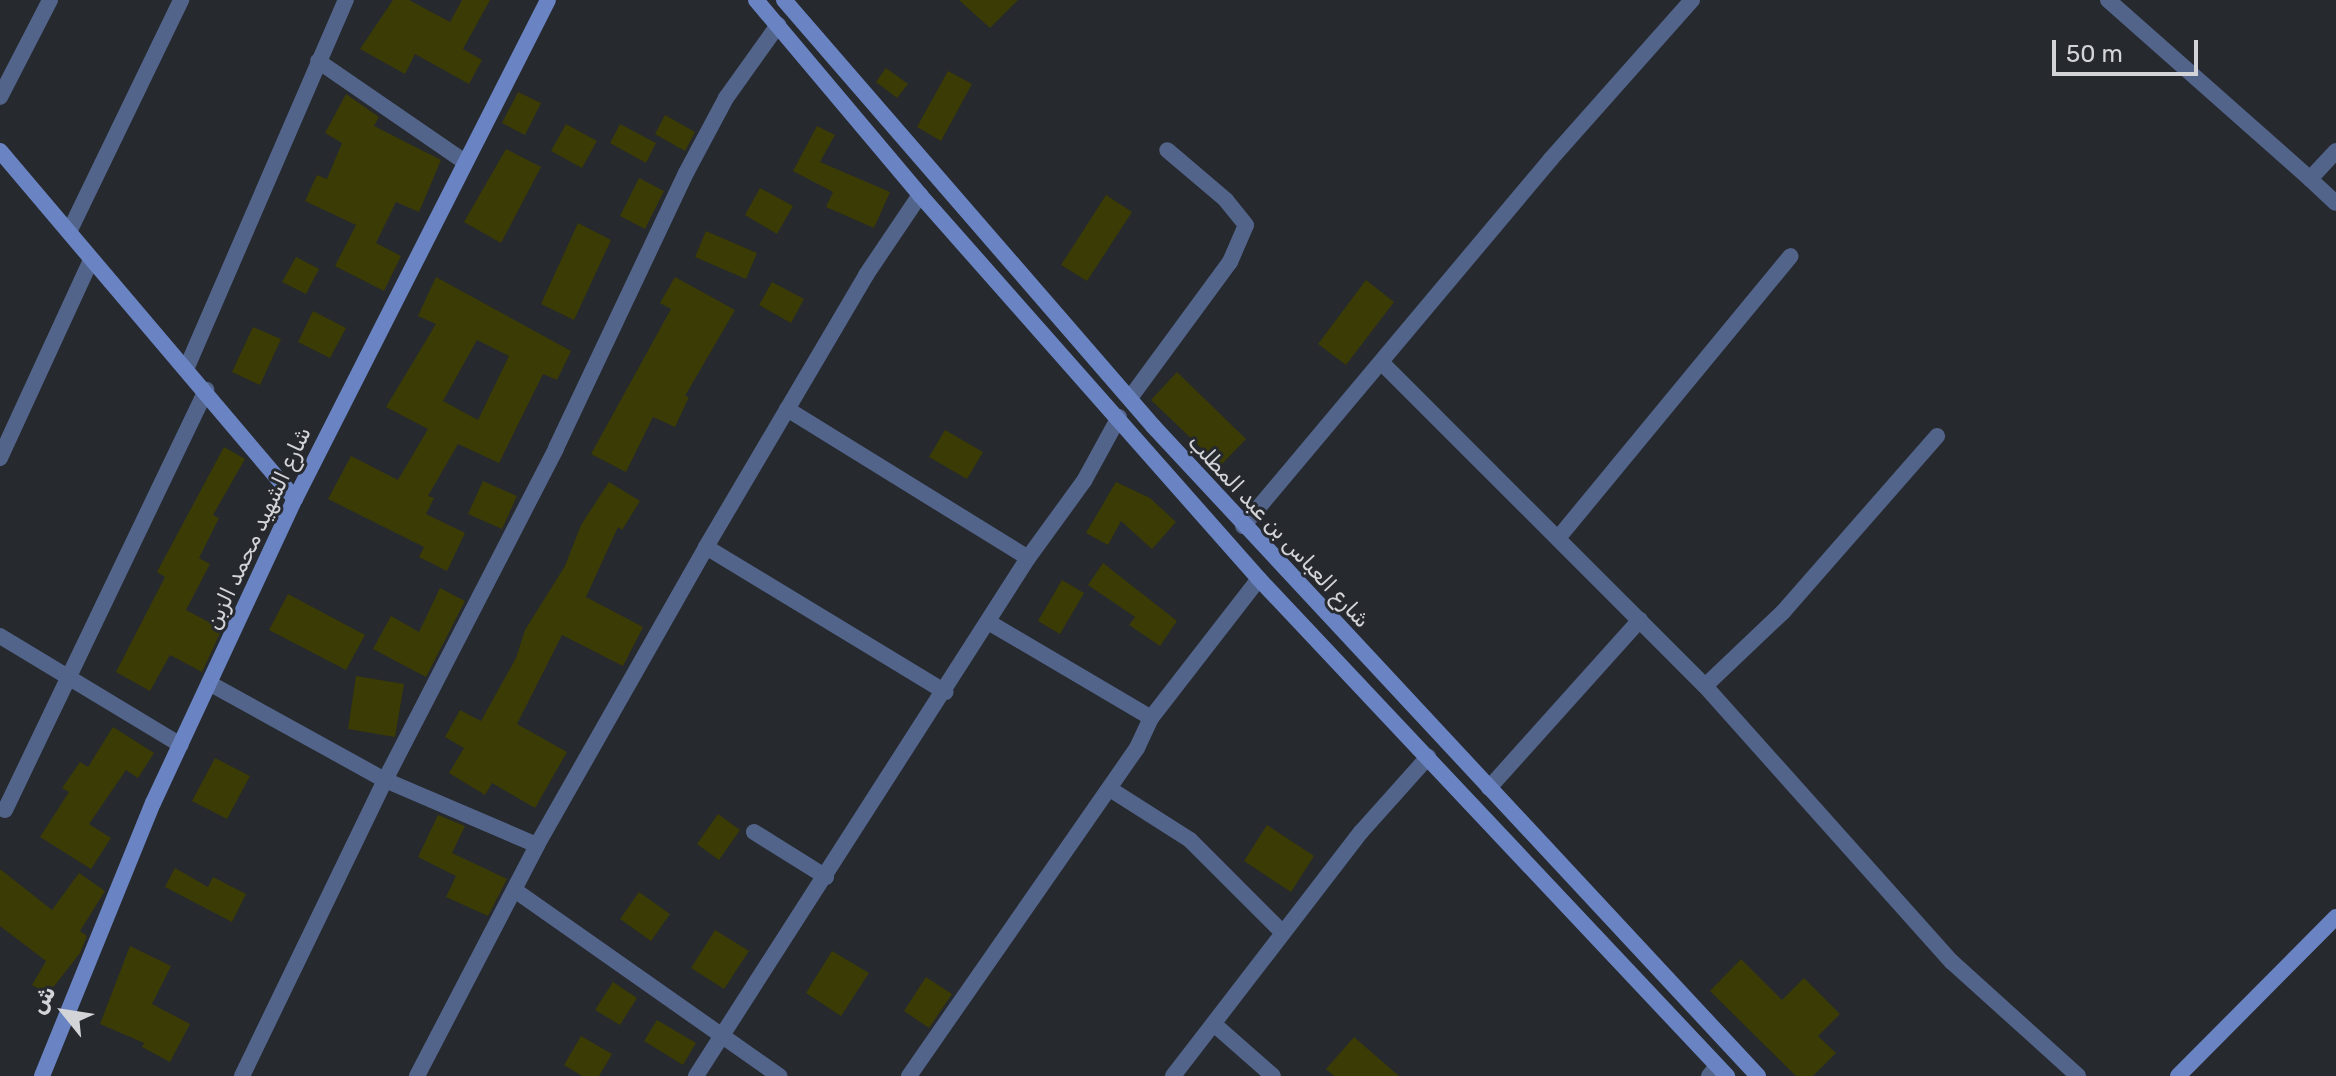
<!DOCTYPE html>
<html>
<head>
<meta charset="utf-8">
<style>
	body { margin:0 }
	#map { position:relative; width:2336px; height:1076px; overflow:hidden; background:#26292e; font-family:Rubik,"Noto Naskh Arabic",sans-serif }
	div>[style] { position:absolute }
	.building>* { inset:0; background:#3b3b06 }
	.street>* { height:16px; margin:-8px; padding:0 8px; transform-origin:8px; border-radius:8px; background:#53648b }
	.secondary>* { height:16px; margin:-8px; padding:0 8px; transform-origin:8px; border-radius:8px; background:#6a84c3 }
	span { translate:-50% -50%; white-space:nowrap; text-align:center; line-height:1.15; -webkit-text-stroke:6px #26292e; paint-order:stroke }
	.street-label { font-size:22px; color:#d3d4d8 }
	.north { position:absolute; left:24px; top:972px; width:80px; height:80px; -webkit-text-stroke:6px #26292e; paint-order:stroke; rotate:300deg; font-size:22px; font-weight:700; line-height:32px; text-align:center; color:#d3d4d8 }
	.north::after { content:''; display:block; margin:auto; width:28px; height:36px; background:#d3d4d8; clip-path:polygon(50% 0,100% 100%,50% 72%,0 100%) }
	.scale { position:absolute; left:2052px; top:40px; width:146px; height:36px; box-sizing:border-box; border:4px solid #d3d4d8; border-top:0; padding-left:10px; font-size:24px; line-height:28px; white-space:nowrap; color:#d3d4d8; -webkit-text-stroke:6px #26292e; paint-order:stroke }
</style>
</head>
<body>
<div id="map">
	<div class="building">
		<div style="clip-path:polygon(393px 0,409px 0,450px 22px,462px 0,490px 0,463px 49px,482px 60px,469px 84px,415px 54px,405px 74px,360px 49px)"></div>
		<div style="clip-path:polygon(959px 0,1018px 0,990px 28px)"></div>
		<div style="clip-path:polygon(886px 68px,908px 84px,897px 98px,876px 82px)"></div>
		<div style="clip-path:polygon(948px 71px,972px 84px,941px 141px,917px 127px)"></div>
		<div style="clip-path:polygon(518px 92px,541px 103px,525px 135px,502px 123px)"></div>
		<div style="clip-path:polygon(346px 94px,379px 117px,374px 126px,441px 160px,419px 212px,396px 202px,376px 243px,401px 256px,384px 291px,335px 266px,356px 225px,305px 201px,317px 175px,327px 179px,342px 143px,325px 133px)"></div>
		<div style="clip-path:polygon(665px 115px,695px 132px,685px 151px,655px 134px)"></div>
		<div style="clip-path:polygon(566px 124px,597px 141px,582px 168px,551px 151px)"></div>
		<div style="clip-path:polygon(620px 124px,656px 143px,646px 163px,610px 143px)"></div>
		<div style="clip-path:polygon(817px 126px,835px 135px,820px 162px,890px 192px,874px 228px,826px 207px,833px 192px,793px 171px)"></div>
		<div style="clip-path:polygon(506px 149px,541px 167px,501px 243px,464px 222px)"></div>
		<div style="clip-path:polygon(639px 178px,664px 191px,645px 229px,620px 216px)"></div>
		<div style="clip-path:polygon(760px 188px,793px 206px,777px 234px,745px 215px)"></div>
		<div style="clip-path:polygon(1106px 195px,1132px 212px,1087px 281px,1061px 265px)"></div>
		<div style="clip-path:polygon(578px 223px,611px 240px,574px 320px,541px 304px)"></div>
		<div style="clip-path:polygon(706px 231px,757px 253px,746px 279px,695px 257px)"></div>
		<div style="clip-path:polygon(296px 257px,319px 269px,306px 294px,282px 282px)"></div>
		<div style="clip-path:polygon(evenodd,436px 277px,571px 351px,557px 380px,543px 374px,499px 463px,458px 444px,428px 496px,434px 498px,426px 514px,465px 533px,447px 571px,419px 557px,424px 547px,328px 499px,351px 456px,398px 480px,428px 429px,386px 407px,436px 324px,418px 316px,436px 277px,477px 340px,509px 356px,478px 420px,443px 401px,477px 340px)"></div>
		<div style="clip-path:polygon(675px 277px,735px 310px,685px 396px,689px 397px,675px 427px,653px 417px,626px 472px,591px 454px,671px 309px,660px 303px)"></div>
		<div style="clip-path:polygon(1366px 280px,1394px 302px,1346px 365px,1318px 344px)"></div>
		<div style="clip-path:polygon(772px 282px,804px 299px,791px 323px,759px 305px)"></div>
		<div style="clip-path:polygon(313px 311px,346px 328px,330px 358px,298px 342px)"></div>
		<div style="clip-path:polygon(253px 327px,281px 339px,260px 385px,232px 372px)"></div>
		<div style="clip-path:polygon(1177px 372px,1246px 439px,1220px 466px,1151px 400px)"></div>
		<div style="clip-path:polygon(945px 430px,983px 452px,967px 479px,929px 457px)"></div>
		<div style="clip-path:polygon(224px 447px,245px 459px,213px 515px,219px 518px,199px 558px,210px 564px,186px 610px,222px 629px,202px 672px,170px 655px,150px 691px,116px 672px,165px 577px,157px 572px)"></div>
		<div style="clip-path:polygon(483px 481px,517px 496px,502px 529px,468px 514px)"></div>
		<div style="clip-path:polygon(609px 482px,640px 501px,622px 530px,618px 527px,586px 597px,643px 627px,623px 666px,562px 635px,517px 724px,567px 752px,535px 808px,492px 783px,485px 795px,449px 773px,464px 748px,445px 737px,460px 710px,481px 721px,516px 658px,525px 630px,565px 566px,581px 525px)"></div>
		<div style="clip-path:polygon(1116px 482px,1150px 498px,1176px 522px,1152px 549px,1121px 521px,1108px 545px,1086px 533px)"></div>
		<div style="clip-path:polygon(1103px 563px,1177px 621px,1160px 646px,1129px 625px,1135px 617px,1088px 585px)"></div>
		<div style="clip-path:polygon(1062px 580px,1084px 593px,1060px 634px,1038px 621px)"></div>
		<div style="clip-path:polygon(440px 588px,465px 601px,426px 677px,373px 649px,391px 616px,419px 632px)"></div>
		<div style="clip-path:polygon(288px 594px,365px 635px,346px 670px,269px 630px)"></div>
		<div style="clip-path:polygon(356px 676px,404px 684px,395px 737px,348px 729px)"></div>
		<div style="clip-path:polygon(113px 727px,154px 753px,138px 778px,126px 770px,89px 824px,111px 838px,91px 869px,40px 837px,69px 792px,62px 788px,80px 762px,88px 767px)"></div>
		<div style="clip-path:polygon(215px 758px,250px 776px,227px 819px,192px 801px)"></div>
		<div style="clip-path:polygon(718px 814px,740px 830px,719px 860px,697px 844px)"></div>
		<div style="clip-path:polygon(438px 815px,465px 826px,452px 853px,507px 879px,488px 916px,446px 897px,456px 876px,418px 857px)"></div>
		<div style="clip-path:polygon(1267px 825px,1314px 856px,1291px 892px,1244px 861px)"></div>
		<div style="clip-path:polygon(175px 868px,208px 887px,213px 877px,246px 894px,232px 922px,165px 887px)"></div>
		<div style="clip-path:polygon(0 869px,52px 910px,79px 873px,105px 891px,80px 931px,87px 936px,80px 953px,48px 994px,32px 985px,46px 961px,0 926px)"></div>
		<div style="clip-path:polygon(639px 892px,670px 914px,651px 941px,620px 919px)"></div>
		<div style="clip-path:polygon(715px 930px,749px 951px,724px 989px,691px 968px)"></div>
		<div style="clip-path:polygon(130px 946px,171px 966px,152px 1004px,190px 1024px,170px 1062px,142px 1047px,144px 1043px,100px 1024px)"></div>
		<div style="clip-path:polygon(832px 951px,869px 973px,841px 1016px,806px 993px)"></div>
		<div style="clip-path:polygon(1741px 959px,1782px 1000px,1804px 978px,1840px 1014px,1818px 1036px,1836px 1053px,1813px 1076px,1796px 1076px,1710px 991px)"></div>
		<div style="clip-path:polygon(926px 977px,952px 994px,929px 1028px,904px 1011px)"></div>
		<div style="clip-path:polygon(613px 982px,637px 998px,620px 1025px,595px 1010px)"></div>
		<div style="clip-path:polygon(657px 1020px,696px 1043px,683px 1065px,644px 1041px)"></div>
		<div style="clip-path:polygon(581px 1036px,612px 1054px,599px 1076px,582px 1076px,564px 1065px)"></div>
		<div style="clip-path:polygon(1354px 1037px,1399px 1076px,1334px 1076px,1326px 1069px)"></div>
	</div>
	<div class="street">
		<div style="left:2108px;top:0;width:270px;rotate:41.5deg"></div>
		<div style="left:318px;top:61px;width:175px;rotate:34.5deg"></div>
		<div style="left:0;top:97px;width:109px;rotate:-62.7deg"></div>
		<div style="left:2336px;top:151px;width:38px;rotate:133deg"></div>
		<div style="left:2310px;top:179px;width:35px;rotate:43deg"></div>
		<div style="left:69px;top:232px;width:258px;rotate:-64.2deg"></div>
		<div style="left:1383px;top:364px;width:455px;rotate:45deg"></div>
		<div style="left:1705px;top:686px;width:370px;rotate:48.2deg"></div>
		<div style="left:1952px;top:962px;width:170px;rotate:42.1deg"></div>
		<div style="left:187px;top:367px;width:400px;rotate:-66.6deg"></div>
		<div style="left:1130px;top:398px;width:169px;rotate:-53.7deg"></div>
		<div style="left:1230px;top:262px;width:40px;rotate:-66.6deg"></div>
		<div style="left:1246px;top:225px;width:32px;rotate:-129deg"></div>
		<div style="left:1226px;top:200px;width:77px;rotate:-139.7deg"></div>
		<div style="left:787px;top:409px;width:283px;rotate:31.7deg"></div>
		<div style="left:0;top:458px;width:218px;rotate:-65.3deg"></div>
		<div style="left:1243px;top:526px;width:478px;rotate:-50deg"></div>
		<div style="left:1550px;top:160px;width:214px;rotate:-48.4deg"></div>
		<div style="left:1559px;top:537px;width:364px;rotate:-50.5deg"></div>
		<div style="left:706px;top:547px;width:280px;rotate:31.2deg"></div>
		<div style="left:990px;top:623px;width:187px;rotate:30.5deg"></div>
		<div style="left:0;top:636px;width:211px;rotate:31.1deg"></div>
		<div style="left:209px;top:683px;width:201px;rotate:28.9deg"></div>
		<div style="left:385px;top:780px;width:165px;rotate:23.2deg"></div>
		<div style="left:1705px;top:686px;width:108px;rotate:-43.5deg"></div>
		<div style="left:1783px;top:612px;width:234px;rotate:-48.8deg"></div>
		<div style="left:1489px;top:788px;width:226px;rotate:-48.1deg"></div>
		<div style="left:1110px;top:789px;width:95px;rotate:32.5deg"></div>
		<div style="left:1190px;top:840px;width:130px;rotate:45deg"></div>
		<div style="left:5px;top:810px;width:466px;rotate:-64.4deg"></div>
		<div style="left:754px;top:832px;width:85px;rotate:32deg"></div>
		<div style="left:516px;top:891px;width:322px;rotate:35.1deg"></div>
		<div style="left:1215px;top:1025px;width:77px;rotate:41.3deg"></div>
		<div style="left:242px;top:1076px;width:329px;rotate:-64.2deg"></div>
		<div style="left:385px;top:780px;width:373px;rotate:-62.7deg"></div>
		<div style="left:556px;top:448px;width:304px;rotate:-64.7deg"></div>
		<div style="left:686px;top:173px;width:85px;rotate:-61.9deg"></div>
		<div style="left:726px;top:98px;width:90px;rotate:-54.5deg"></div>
		<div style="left:417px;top:1076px;width:260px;rotate:-62.5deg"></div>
		<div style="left:537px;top:845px;width:343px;rotate:-60.4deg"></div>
		<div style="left:706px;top:547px;width:316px;rotate:-59.5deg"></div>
		<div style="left:866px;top:275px;width:97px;rotate:-56deg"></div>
		<div style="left:696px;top:1076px;width:615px;rotate:-57.34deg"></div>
		<div style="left:1028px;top:558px;width:95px;rotate:-54deg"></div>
		<div style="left:1084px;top:481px;width:73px;rotate:-61.3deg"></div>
		<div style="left:909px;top:1076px;width:399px;rotate:-55.2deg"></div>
		<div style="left:1137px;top:748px;width:33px;rotate:-65deg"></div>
		<div style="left:1151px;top:718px;width:176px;rotate:-52.2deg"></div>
		<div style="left:1173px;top:1076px;width:308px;rotate:-52.4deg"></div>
		<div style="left:1361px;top:832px;width:101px;rotate:-48.2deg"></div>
		<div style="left:1709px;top:1076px;width:13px;rotate:-51deg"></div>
	</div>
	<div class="secondary">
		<div style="left:756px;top:0;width:255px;rotate:49.9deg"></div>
		<div style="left:920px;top:195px;width:512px;rotate:48.56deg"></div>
		<div style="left:1259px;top:579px;width:683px;rotate:46.72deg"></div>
		<div style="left:784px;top:0;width:564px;rotate:49.1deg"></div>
		<div style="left:1153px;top:426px;width:888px;rotate:47.05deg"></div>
		<div style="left:0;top:151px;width:456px;rotate:49.7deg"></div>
		<div style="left:42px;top:1076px;width:295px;rotate:-67.9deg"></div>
		<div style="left:153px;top:803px;width:336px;rotate:-65deg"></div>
		<div style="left:295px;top:499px;width:559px;rotate:-63.11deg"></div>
		<div style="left:2178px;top:1076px;width:224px;rotate:-45.2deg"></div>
	</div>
	<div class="street-label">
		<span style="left:258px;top:528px;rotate:-65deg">شارع الشهيد محمد الزبن</span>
		<span style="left:1279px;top:531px;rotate:47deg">شارع العباس بن عبد المطلب</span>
	</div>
	<div class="north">ش</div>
	<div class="scale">50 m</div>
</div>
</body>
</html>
